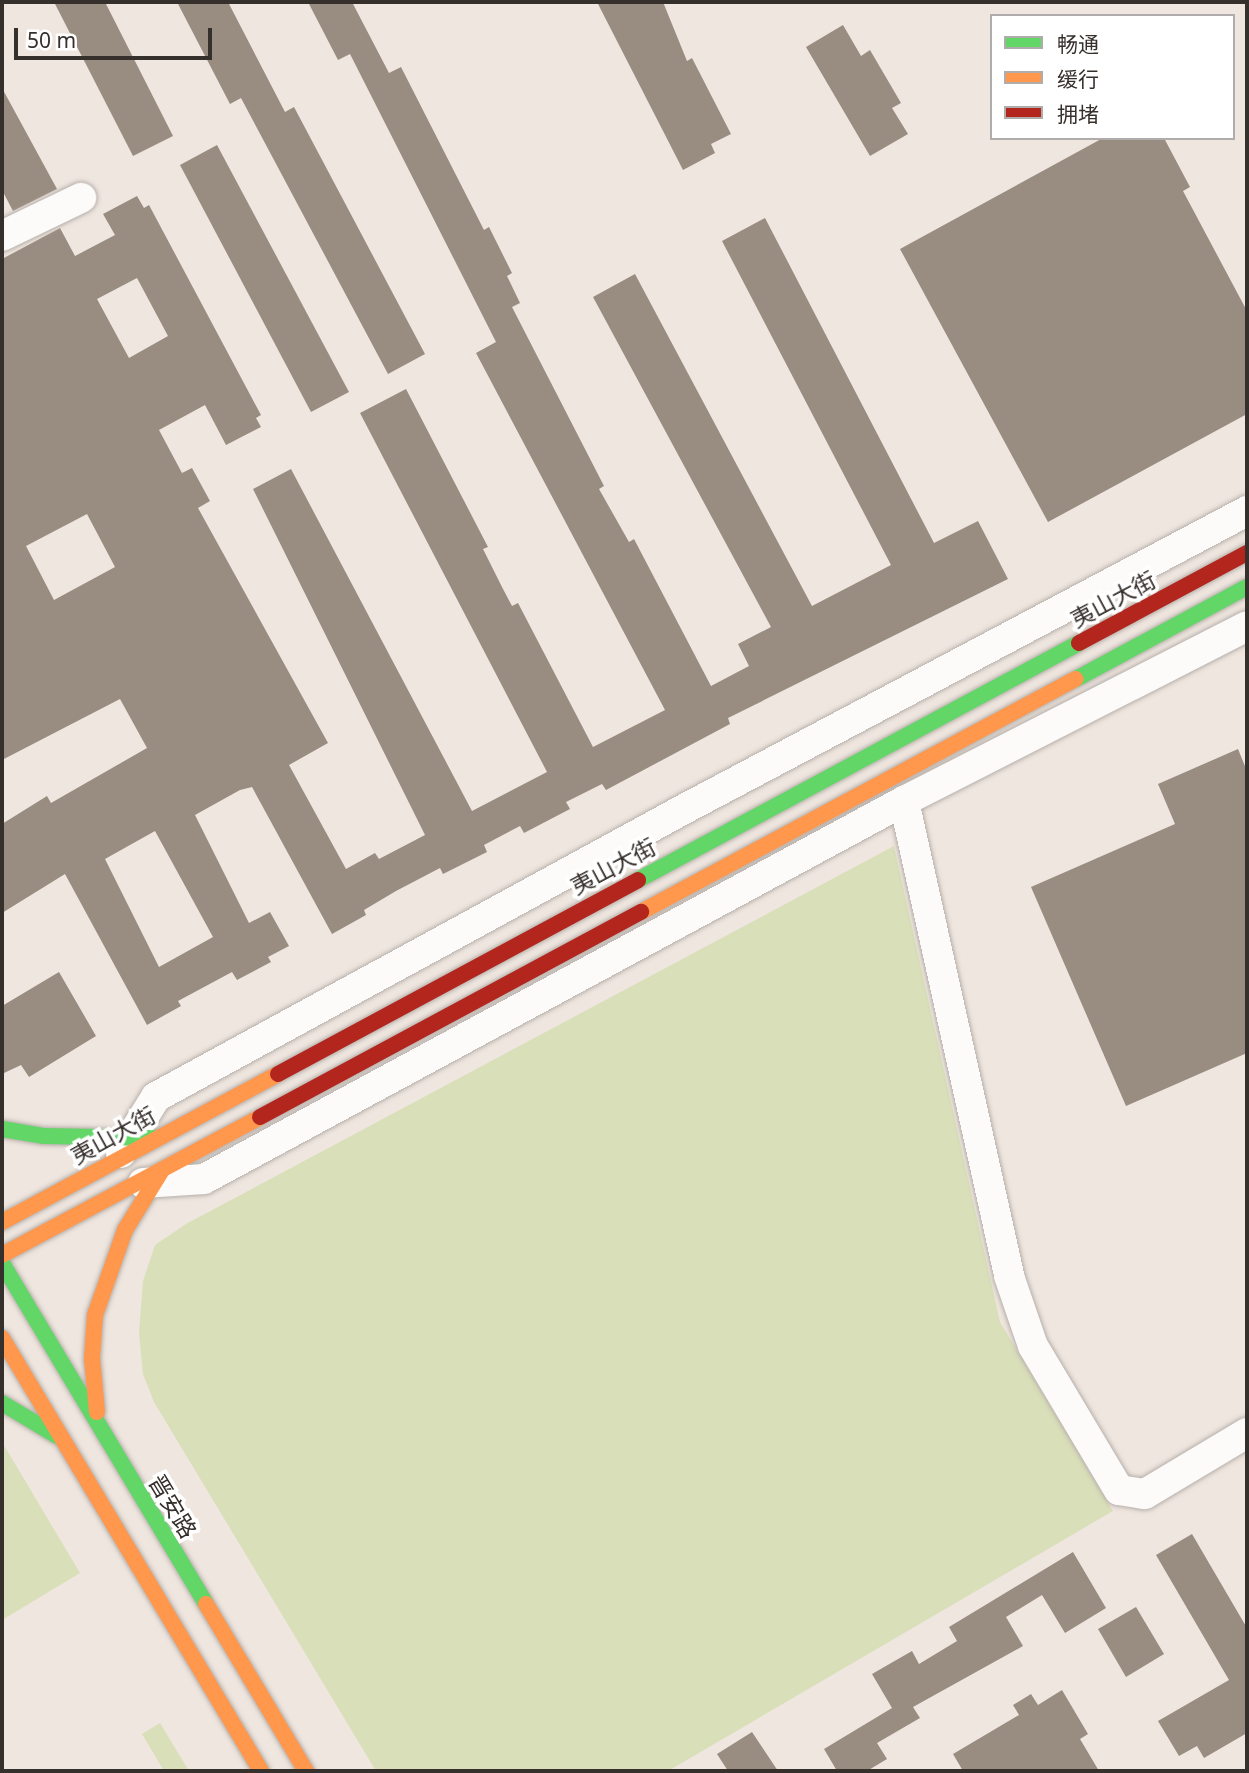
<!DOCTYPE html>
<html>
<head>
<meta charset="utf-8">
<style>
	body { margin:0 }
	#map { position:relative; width:1249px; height:1773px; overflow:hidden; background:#efe6df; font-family:"Noto Sans","Noto Sans SC",sans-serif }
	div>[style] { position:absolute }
	.green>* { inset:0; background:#d9dfb9 }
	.building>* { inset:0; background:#998d81 }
	.roads { filter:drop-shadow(0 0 2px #b6afaa) drop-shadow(0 0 2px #b6afaa) }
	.street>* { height:30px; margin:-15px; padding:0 15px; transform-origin:15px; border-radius:15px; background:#fdfbfa }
	.fast>* { height:16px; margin:-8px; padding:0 8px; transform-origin:8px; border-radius:8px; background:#63d668 }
	.slow>* { height:16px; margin:-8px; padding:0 8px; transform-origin:8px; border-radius:8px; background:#ff974d }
	.jam>* { height:16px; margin:-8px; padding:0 8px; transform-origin:8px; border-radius:8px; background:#b3261e }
	span { translate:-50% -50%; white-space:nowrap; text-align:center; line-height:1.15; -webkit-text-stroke:7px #fff; paint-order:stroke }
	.street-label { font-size:23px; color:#36302c }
	.frame { position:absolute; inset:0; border:4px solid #36302c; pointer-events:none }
	.legend { position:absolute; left:990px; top:14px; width:245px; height:126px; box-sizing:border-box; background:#fff; border:2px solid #afacab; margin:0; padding:9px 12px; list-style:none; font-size:21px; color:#36302c }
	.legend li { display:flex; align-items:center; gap:14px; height:35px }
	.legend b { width:35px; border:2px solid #afacab }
	.scale { position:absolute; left:14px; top:28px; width:198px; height:32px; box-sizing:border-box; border:4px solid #36302c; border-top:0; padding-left:9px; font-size:21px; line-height:24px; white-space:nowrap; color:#36302c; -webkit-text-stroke:5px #fff; paint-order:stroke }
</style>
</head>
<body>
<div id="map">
	<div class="green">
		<div style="clip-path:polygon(894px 846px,1000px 1322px,1113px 1511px,668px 1771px,376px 1771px,154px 1402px,143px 1374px,139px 1333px,143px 1281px,155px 1245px,186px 1224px)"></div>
		<div style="clip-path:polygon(2px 1442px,80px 1573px,2px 1620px)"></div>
		<div style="clip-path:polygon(160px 1723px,189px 1771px,164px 1771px,142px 1734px)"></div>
	</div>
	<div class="building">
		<div style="clip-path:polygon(54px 2px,105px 2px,173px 136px,133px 156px)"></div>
		<div style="clip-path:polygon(177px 2px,228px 2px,285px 112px,294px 107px,425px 354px,388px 374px,241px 98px,230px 104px)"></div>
		<div style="clip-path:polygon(evenodd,308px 2px,352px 2px,389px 73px,401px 67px,484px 230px,489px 227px,512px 273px,507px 276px,520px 303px,512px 307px,604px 486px,599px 489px,629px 542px,634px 539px,711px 686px,749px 666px,738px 644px,771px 627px,593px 297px,635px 274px,812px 606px,891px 565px,722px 241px,765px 218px,934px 543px,978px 521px,1008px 579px,728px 718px,730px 724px,606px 790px,602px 784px,566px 802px,570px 809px,524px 833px,520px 826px,484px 845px,487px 852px,443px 874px,440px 868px,396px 891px,364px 910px,366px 915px,332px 934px,252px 787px,240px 790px,195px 815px,249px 923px,270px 912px,289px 946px,268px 957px,271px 962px,237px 980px,232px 972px,178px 1001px,181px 1006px,147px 1025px,65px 874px,2px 913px,2px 824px,47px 796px,51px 803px,147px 748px,120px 699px,2px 760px,2px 259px,60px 228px,75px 256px,115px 235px,103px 214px,137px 196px,144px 208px,149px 205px,261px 415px,256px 418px,261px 427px,226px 445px,205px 405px,159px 430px,182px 473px,192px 468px,210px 501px,198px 508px,328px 743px,289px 765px,346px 869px,375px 853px,379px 859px,425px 835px,253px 489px,291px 469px,472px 811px,547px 772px,360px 413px,406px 389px,488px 547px,483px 549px,503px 589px,512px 606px,518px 603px,593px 747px,665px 710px,476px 353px,496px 342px,350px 54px,338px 60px,308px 2px,137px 278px,168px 336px,129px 358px,97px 299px,137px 278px,308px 2px,87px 514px,115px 567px,54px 600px,26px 546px,87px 514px,308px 2px,155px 831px,213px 937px,159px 967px,105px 859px,155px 831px)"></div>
		<div style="clip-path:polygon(597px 2px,663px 2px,687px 61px,692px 58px,731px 134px,711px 144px,715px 153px,683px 170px)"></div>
		<div style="clip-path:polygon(843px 25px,861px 56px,870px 50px,901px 103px,892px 108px,908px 134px,870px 156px,806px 47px)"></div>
		<div style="clip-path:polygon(2px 88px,57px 189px,13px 211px,2px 190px)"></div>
		<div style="clip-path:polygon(1103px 138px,1164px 138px,1190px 187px,1183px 191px,1247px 311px,1247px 414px,1048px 522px,900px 249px)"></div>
		<div style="clip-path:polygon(217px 145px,349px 392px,311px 412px,180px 165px)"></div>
		<div style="clip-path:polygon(1238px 749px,1247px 771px,1247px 1053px,1126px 1106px,1031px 887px,1175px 824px,1158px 784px)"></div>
		<div style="clip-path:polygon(59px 972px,96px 1036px,29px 1077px,21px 1065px,2px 1074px,2px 1006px)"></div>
		<div style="clip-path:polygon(1192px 1534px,1247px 1628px,1247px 1733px,1204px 1758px,1197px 1746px,1179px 1756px,1158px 1721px,1229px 1680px,1156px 1555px)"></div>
		<div style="clip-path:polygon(1073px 1552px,1106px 1608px,1065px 1633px,1042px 1595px,1006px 1617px,1023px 1646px,913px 1707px,920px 1718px,877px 1743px,887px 1759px,867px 1771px,837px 1771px,824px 1749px,892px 1708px,872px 1674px,912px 1651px,919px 1664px,957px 1641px,949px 1627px)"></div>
		<div style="clip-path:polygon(1136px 1607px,1164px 1654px,1126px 1677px,1098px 1629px)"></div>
		<div style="clip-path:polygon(1062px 1690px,1088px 1734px,1080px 1739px,1099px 1771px,963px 1771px,953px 1754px,1019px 1715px,1013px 1705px,1031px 1694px,1038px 1705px)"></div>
		<div style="clip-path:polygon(752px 1732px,778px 1771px,728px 1771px,717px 1754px)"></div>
	</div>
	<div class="roads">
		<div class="street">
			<div style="left:2px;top:236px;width:88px;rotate:-25.7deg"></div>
			<div style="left:904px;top:801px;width:486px;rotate:77.5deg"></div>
			<div style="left:1009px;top:1276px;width:74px;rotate:71.1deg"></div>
			<div style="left:1033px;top:1346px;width:168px;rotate:59.2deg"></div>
			<div style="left:1119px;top:1490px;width:26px;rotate:9deg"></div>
			<div style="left:1145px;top:1494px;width:119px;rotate:-30.9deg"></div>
			<div style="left:121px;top:1153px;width:66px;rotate:-58deg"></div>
			<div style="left:156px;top:1097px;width:606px;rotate:-28.6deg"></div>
			<div style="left:688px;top:807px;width:633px;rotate:-27.9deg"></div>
			<div style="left:143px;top:1183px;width:61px;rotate:-3.8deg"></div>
			<div style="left:204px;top:1179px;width:796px;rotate:-28.37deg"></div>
			<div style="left:904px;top:801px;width:385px;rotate:-27deg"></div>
		</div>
		<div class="fast">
			<div style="left:1076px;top:679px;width:194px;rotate:-28.3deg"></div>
			<div style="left:638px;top:880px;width:501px;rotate:-28.25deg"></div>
			<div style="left:2px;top:1129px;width:43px;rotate:9.5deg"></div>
			<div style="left:44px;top:1136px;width:109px;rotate:1.1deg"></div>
			<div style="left:2px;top:1263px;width:397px;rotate:59.1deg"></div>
			<div style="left:2px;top:1403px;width:64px;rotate:31deg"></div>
		</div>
		<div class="slow">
			<div style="left:641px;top:912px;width:493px;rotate:-28.2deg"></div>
			<div style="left:2px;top:1222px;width:313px;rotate:-28.2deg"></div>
			<div style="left:2px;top:1255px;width:293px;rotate:-28.1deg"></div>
			<div style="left:2px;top:1338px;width:505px;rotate:59.11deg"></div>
			<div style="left:97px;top:1412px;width:54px;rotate:-95.3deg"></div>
			<div style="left:92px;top:1358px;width:43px;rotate:-86deg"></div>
			<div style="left:95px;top:1315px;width:90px;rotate:-70.6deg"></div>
			<div style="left:125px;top:1230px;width:70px;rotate:-58.3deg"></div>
			<div style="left:206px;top:1604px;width:195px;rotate:59.1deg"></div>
		</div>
		<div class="jam">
			<div style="left:1079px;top:643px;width:191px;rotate:-28.2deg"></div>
			<div style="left:278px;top:1074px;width:409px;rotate:-28.3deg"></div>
			<div style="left:260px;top:1117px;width:433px;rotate:-28.3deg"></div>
		</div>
	</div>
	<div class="street-label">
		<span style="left:1113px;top:599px;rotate:-28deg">夷山大街</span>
		<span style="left:613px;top:866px;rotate:-28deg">夷山大街</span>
		<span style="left:113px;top:1135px;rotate:-29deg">夷山大街</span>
		<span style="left:173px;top:1506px;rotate:59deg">晋安路</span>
	</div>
	<div class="frame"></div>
	<ul class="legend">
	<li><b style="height:9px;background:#63d668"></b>畅通</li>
	<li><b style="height:9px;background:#ff974d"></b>缓行</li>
	<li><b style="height:9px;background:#b3261e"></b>拥堵</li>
	</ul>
	<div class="scale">50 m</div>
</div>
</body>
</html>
